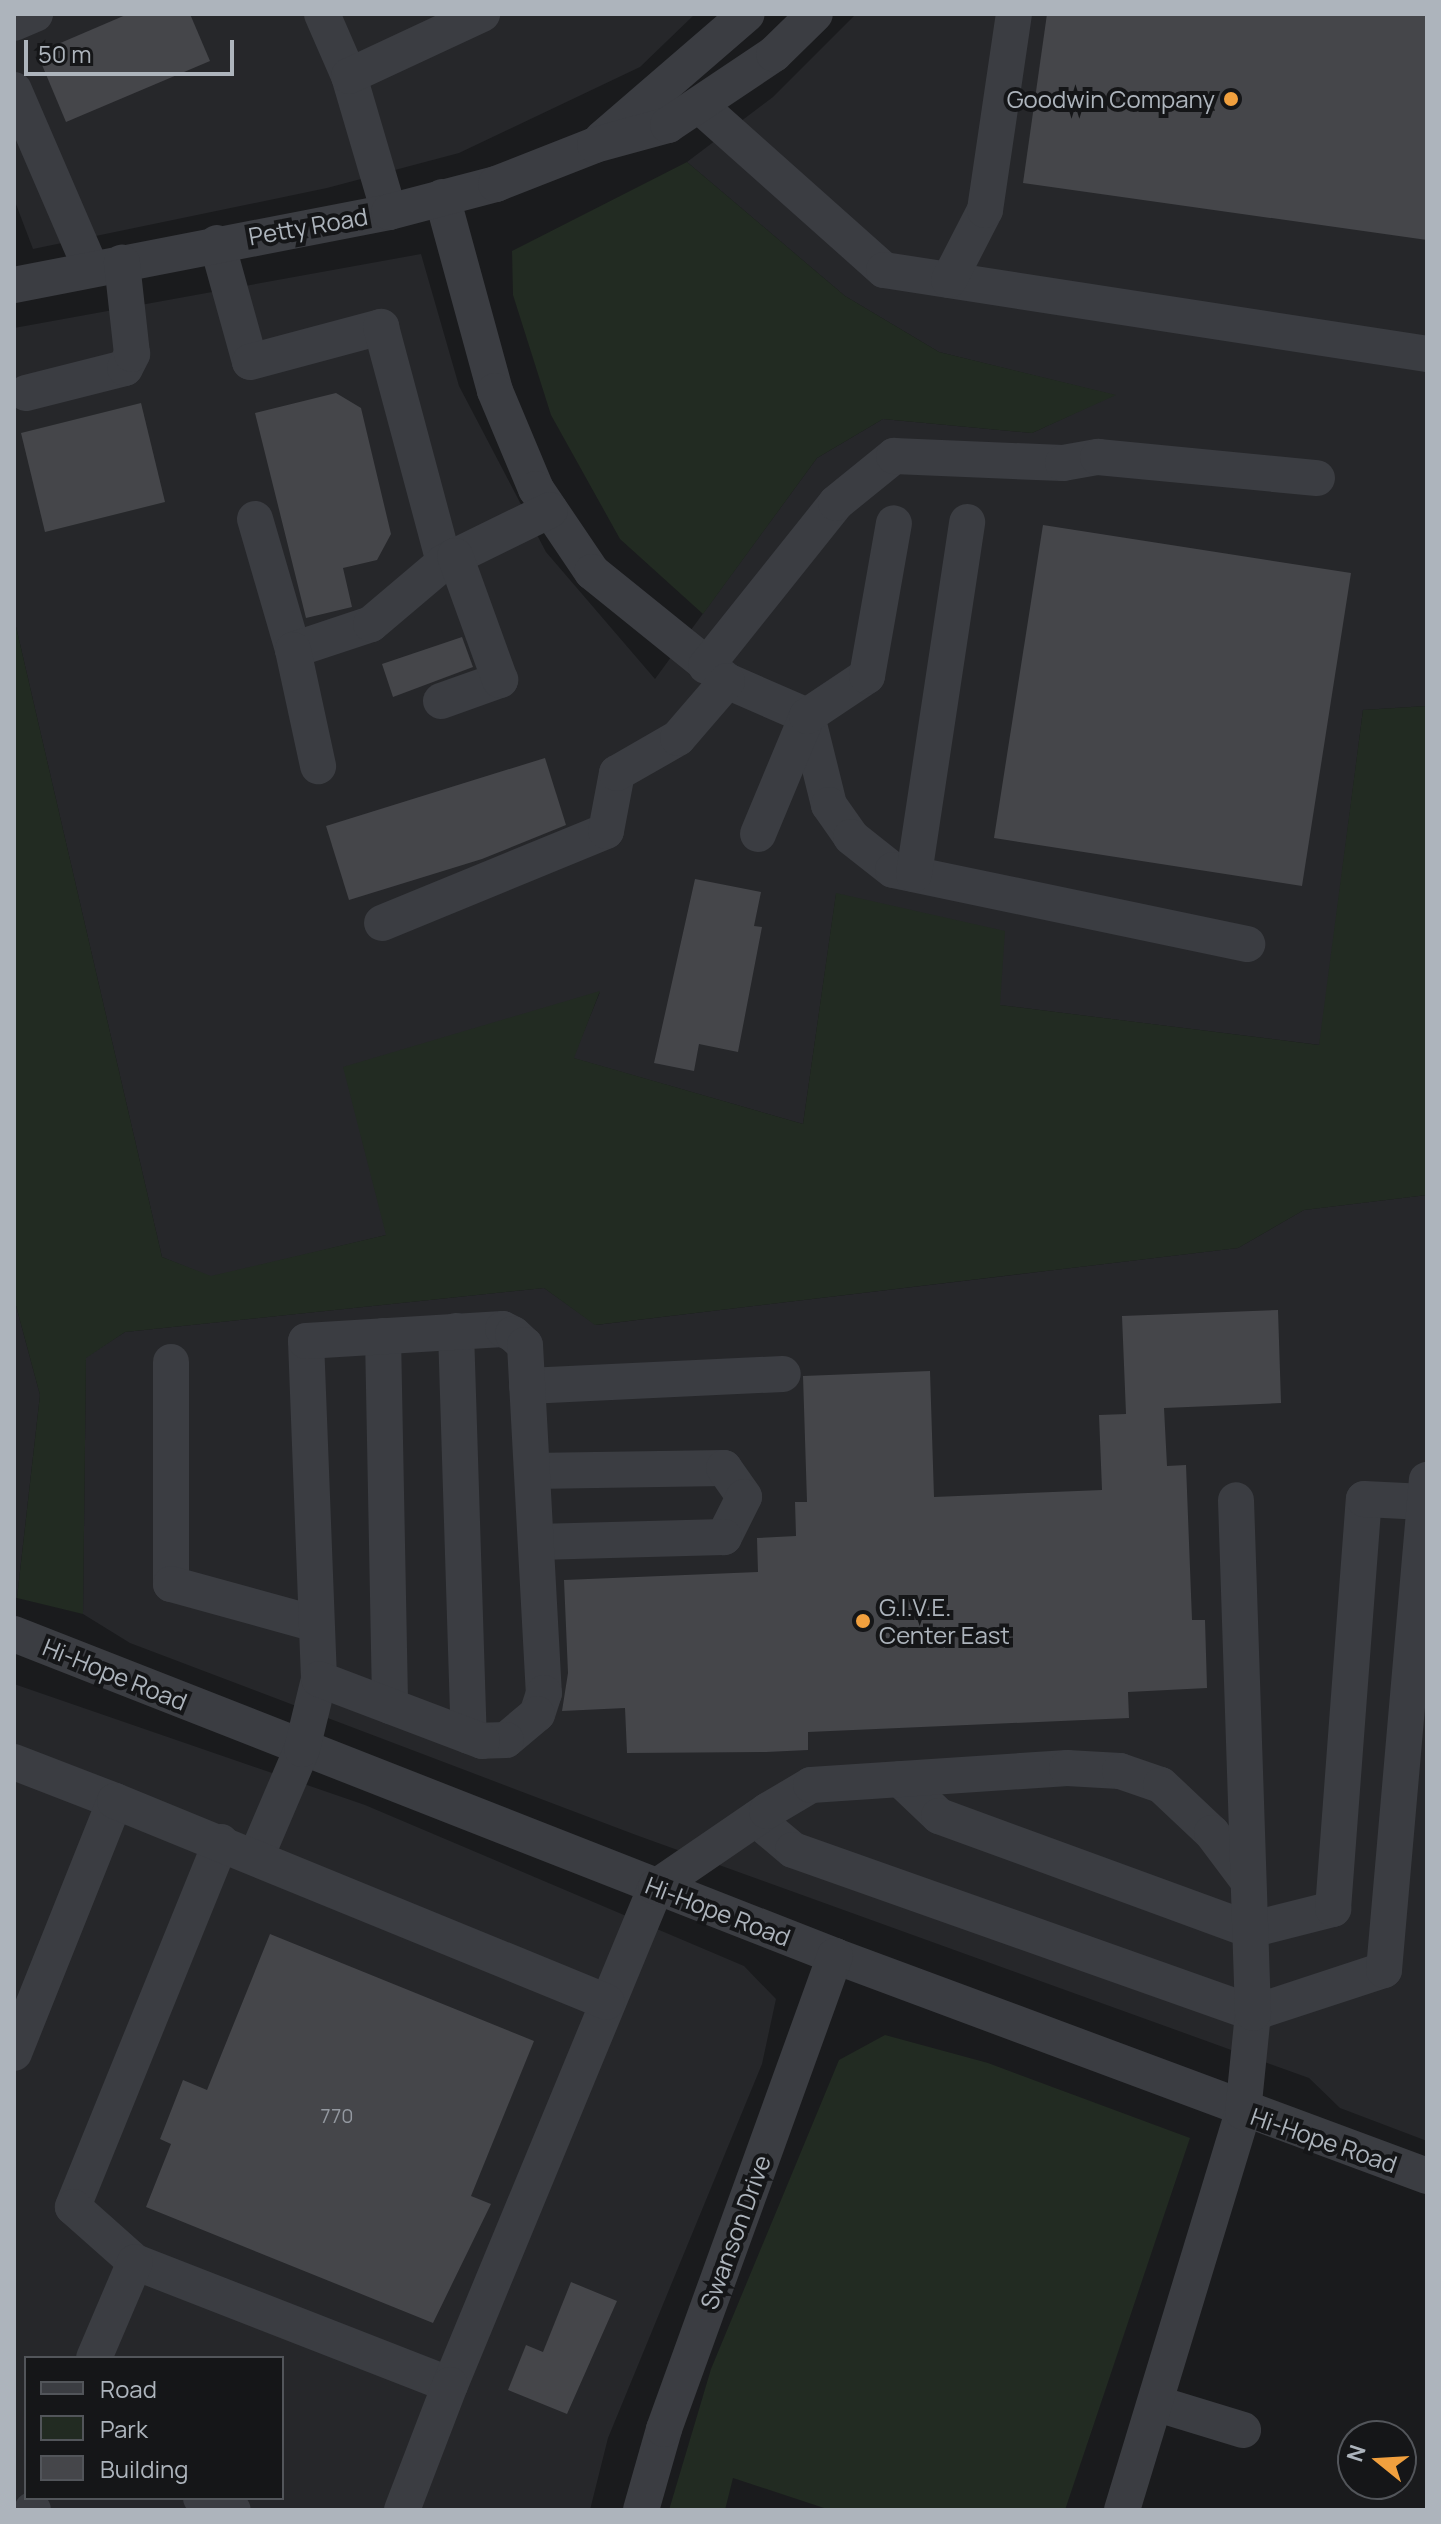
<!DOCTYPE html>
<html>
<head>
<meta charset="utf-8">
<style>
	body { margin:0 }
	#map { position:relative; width:1441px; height:2524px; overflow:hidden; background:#1a1b1d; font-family:Manrope,sans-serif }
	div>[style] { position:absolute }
	.built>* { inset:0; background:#26272a }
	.green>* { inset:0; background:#222b22 }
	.building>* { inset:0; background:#45464a }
	.minor>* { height:36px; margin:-18px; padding:0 18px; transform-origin:18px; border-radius:18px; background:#3b3d42 }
	.dots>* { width:22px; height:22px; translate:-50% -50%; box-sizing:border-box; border:4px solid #151618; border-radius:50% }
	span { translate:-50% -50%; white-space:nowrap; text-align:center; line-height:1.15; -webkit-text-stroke:8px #151618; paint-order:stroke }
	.number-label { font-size:20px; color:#9398a0 }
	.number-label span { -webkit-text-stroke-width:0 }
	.poi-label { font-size:24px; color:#adb4bc }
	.right { translate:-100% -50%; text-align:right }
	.left { translate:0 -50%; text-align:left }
	.street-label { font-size:24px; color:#adb4bc }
	.frame { position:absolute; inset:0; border:16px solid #adb4bc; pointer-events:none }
	.legend { position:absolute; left:24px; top:2356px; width:260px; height:144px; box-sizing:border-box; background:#151618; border:2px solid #52555a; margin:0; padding:10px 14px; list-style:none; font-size:24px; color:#adb4bc }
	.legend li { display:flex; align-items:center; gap:16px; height:40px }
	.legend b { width:40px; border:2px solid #52555a }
	.north { position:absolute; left:1337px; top:2420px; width:80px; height:80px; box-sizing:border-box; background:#151618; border:2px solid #52555a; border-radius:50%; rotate:288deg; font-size:22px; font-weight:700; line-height:32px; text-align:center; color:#adb4bc }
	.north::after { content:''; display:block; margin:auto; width:28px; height:36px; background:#f1a03e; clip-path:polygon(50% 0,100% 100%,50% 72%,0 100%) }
	.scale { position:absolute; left:24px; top:40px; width:210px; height:36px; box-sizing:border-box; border:4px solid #adb4bc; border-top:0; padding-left:10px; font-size:24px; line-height:28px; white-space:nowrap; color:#adb4bc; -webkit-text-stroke:6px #151618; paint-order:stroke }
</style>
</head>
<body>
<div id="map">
	<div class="built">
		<div style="clip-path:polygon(14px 14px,695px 14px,640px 67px,459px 153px,327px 188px,33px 249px,14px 199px)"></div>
		<div style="clip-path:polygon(856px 14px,1427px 14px,1427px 706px,1363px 710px,1320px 1045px,999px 1005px,836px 894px,803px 1124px,573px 1058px,600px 992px,386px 1235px,211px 1277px,162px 1257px,14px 618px,14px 328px,421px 254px,459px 386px,546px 552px,655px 679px,817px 458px,883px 419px,1032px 433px,1114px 395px,939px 352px,845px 296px,687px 162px,773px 97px)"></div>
		<div style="clip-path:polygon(1427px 1195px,1427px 2141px,1340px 2108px,1309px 2078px,636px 1835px,130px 1643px,83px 1614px,86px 1357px,125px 1332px,544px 1288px,596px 1325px,1238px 1248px,1304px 1210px)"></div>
		<div style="clip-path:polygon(14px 1298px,40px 1395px,17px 1598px,14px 1597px)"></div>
		<div style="clip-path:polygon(evenodd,14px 1684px,365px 1805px,744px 1966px,776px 1999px,762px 2064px,608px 2438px,590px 2510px,14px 2510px,14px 1684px,26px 2358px,282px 2358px,282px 2498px,26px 2498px,26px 2358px)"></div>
	</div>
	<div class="green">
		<div style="clip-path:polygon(687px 162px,845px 296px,939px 352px,1116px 395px,1032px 433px,883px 419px,817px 458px,703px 614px,620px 539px,551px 415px,513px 295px,512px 251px)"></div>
		<div style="clip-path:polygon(14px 618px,162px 1257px,211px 1276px,386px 1235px,343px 1067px,600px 991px,574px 1058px,803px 1124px,836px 893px,1005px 931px,1000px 1005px,1319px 1045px,1363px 710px,1427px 706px,1427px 1195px,1304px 1210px,1238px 1248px,595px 1325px,544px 1288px,125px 1332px,86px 1358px,83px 1614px,17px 1598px,40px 1395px,14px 1298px)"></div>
		<div style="clip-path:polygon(885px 2035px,988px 2063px,1190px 2138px,1065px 2510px,830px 2510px,733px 2478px,725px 2510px,669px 2510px,711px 2369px,839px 2060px)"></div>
	</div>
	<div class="building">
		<div style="clip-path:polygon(128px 14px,190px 14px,210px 61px,66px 122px,37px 53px)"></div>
		<div style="clip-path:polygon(1047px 14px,1427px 14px,1427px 240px,1023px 183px)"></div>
		<div style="clip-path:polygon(336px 393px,361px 408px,391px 534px,377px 560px,343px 568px,352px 607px,306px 618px,255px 413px)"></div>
		<div style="clip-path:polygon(141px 403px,165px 502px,45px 532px,21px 433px)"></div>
		<div style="clip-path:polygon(1043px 525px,1351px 573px,1302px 886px,994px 838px)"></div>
		<div style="clip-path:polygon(462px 637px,473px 667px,393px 697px,382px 664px)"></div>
		<div style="clip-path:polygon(545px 758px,566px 825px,482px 859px,349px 900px,326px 826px)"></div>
		<div style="clip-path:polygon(695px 879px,761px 892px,754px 926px,762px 927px,738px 1052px,699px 1044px,694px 1071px,654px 1063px)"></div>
		<div style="clip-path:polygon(1278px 1310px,1281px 1403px,1164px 1408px,1167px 1466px,1186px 1465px,1192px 1620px,1205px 1620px,1207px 1688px,1128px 1692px,1129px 1718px,808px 1732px,808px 1750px,766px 1752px,627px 1753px,625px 1708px,562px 1711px,568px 1673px,564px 1580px,758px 1572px,757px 1538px,796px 1536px,795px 1502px,807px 1502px,803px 1376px,930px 1371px,934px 1497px,1102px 1490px,1099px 1415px,1126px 1414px,1122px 1316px)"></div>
		<div style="clip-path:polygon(270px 1934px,534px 2041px,471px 2196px,491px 2204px,433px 2323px,146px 2207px,171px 2144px,160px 2139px,183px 2080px,207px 2090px)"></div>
		<div style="clip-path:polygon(571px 2282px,617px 2301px,567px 2414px,508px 2390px,526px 2345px,543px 2352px)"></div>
	</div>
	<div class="minor">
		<div style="left:322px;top:14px;width:68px;rotate:66.5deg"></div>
		<div style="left:14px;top:23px;width:23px;rotate:-23deg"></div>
		<div style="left:14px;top:90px;width:195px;rotate:66.7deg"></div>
		<div style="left:701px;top:107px;width:245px;rotate:41.7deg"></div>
		<div style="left:884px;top:270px;width:549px;rotate:8.79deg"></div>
		<div style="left:602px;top:139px;width:191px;rotate:-40.8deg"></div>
		<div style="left:442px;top:197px;width:201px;rotate:74.7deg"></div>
		<div style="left:495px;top:391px;width:106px;rotate:67.3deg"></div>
		<div style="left:536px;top:489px;width:100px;rotate:56deg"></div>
		<div style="left:592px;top:572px;width:174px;rotate:38.9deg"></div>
		<div style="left:727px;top:681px;width:87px;rotate:23.6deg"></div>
		<div style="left:389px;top:212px;width:142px;rotate:-106.4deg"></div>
		<div style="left:349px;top:76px;width:147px;rotate:-25deg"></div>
		<div style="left:217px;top:243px;width:123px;rotate:74.5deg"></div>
		<div style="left:250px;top:362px;width:136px;rotate:-15deg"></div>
		<div style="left:381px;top:327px;width:243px;rotate:75deg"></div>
		<div style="left:444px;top:562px;width:118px;rotate:-26.1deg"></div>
		<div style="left:949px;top:280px;width:79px;rotate:-62.8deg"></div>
		<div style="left:985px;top:210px;width:198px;rotate:-81.6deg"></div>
		<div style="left:14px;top:285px;width:382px;rotate:-11deg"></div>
		<div style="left:389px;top:212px;width:111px;rotate:-14.7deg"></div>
		<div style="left:496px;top:184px;width:106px;rotate:-21.5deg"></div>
		<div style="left:595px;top:145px;width:76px;rotate:-15.3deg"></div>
		<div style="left:668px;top:125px;width:128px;rotate:-33.8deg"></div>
		<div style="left:774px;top:54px;width:57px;rotate:-44.3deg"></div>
		<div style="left:26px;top:393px;width:102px;rotate:-14.2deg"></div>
		<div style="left:125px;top:368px;width:16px;rotate:-63deg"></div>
		<div style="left:132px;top:354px;width:92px;rotate:-96.3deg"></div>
		<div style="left:255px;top:519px;width:136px;rotate:73.8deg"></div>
		<div style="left:293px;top:650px;width:82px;rotate:-18.4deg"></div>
		<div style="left:371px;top:624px;width:96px;rotate:-40.3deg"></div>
		<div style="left:293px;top:650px;width:119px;rotate:77.8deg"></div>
		<div style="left:706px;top:666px;width:208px;rotate:-51.4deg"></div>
		<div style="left:836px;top:503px;width:75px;rotate:-39deg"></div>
		<div style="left:894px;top:456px;width:169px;rotate:2.4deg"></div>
		<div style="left:1063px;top:463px;width:36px;rotate:-10deg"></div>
		<div style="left:1098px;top:457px;width:220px;rotate:5.5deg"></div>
		<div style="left:441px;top:701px;width:63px;rotate:-19.6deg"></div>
		<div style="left:500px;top:680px;width:132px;rotate:-109.9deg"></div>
		<div style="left:807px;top:716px;width:92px;rotate:76.1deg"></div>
		<div style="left:829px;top:805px;width:39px;rotate:55deg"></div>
		<div style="left:851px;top:837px;width:53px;rotate:38.2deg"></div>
		<div style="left:893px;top:870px;width:362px;rotate:11.8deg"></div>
		<div style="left:758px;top:834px;width:128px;rotate:-67.4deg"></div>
		<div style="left:807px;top:716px;width:72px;rotate:-33.7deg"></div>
		<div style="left:867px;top:676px;width:155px;rotate:-80deg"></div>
		<div style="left:914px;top:874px;width:356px;rotate:-81.4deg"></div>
		<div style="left:382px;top:923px;width:242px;rotate:-22.3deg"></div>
		<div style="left:606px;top:831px;width:59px;rotate:-79.3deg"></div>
		<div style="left:617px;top:773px;width:70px;rotate:-29.8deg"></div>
		<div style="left:678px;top:738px;width:75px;rotate:-49.3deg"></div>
		<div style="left:456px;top:1331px;width:405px;rotate:88.2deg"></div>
		<div style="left:383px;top:1336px;width:370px;rotate:88.9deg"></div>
		<div style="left:171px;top:1362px;width:222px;rotate:90deg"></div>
		<div style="left:171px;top:1584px;width:150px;rotate:15.4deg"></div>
		<div style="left:527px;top:1386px;width:256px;rotate:-2.7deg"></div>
		<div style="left:532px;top:1471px;width:192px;rotate:-0.9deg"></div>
		<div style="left:724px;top:1468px;width:35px;rotate:55deg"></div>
		<div style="left:744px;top:1497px;width:45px;rotate:116.6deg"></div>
		<div style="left:724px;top:1537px;width:188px;rotate:178.5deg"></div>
		<div style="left:14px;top:1634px;width:882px;rotate:21.42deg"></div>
		<div style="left:835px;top:1956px;width:632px;rotate:20.39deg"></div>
		<div style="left:14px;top:1762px;width:108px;rotate:21.1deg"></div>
		<div style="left:900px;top:1779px;width:54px;rotate:43.5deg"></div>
		<div style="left:939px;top:1816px;width:331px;rotate:20.1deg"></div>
		<div style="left:1250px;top:1930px;width:86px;rotate:-14.2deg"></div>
		<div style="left:1333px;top:1909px;width:411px;rotate:-85.7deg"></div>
		<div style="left:1364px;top:1499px;width:61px;rotate:2.8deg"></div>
		<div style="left:756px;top:1819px;width:48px;rotate:40deg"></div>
		<div style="left:793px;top:1850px;width:488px;rotate:19.5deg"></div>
		<div style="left:1253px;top:2013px;width:138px;rotate:-18.2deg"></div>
		<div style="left:1384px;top:1970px;width:492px;rotate:-85deg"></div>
		<div style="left:221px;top:1842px;width:394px;rotate:112.1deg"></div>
		<div style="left:73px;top:2207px;width:83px;rotate:41.6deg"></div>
		<div style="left:135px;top:2262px;width:338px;rotate:21.3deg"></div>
		<div style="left:450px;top:2385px;width:539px;rotate:-67.53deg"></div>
		<div style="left:656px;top:1887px;width:135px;rotate:-34.4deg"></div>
		<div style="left:767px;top:1811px;width:51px;rotate:-30.6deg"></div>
		<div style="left:811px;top:1785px;width:257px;rotate:-3.8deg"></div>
		<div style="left:1067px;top:1768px;width:53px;rotate:3.2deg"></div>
		<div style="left:1120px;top:1771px;width:43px;rotate:18.9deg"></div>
		<div style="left:1161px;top:1785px;width:70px;rotate:43.3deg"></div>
		<div style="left:1212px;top:1833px;width:60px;rotate:53.1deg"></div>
		<div style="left:256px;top:1857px;width:117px;rotate:-66.9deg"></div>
		<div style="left:302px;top:1749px;width:72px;rotate:-76.3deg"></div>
		<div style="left:319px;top:1679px;width:338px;rotate:-92.2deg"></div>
		<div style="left:306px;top:1341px;width:197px;rotate:-3.5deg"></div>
		<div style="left:503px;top:1329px;width:11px;rotate:27deg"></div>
		<div style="left:513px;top:1334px;width:16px;rotate:43deg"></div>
		<div style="left:525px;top:1345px;width:349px;rotate:86.9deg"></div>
		<div style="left:544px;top:1693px;width:22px;rotate:108deg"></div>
		<div style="left:537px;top:1714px;width:40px;rotate:140deg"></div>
		<div style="left:506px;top:1740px;width:24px;rotate:178deg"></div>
		<div style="left:482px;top:1741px;width:174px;rotate:-159.2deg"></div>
		<div style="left:14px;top:2053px;width:271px;rotate:-68.2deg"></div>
		<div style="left:115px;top:1801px;width:531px;rotate:22.22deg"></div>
		<div style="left:94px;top:2358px;width:104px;rotate:-66.9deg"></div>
		<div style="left:1158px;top:2404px;width:89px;rotate:17deg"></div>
		<div style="left:201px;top:2498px;width:34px;rotate:21deg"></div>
		<div style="left:32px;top:2510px;width:1px"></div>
		<div style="left:402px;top:2510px;width:134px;rotate:-69deg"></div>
		<div style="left:641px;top:2510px;width:84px;rotate:-74.1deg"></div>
		<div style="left:664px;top:2429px;width:503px;rotate:-70.12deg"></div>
		<div style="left:1122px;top:2510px;width:416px;rotate:-73.1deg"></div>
		<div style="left:1243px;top:2112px;width:100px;rotate:-84.2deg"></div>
		<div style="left:1253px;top:2013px;width:513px;rotate:-91.9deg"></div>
	</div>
	<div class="dots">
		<div style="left:1231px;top:99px;background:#f1a03e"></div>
		<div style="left:863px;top:1621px;background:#f1a03e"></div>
	</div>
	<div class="number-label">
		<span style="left:337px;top:2115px">770</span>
	</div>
	<div class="poi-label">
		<span class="right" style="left:1215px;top:99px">Goodwin Company</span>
		<span class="left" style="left:879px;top:1621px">G.I.V.E.<br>Center East</span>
	</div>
	<div class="street-label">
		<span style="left:308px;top:226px;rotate:-10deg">Petty Road</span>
		<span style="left:115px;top:1674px;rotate:22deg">Hi-Hope Road</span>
		<span style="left:718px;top:1911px;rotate:21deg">Hi-Hope Road</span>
		<span style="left:1324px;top:2140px;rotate:19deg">Hi-Hope Road</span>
		<span style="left:735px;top:2232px;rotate:-70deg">Swanson Drive</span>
	</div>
	<div class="frame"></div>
	<ul class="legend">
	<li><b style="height:10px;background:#3b3d42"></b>Road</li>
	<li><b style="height:22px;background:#222b22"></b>Park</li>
	<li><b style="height:22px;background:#45464a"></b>Building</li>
	</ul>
	<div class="north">N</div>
	<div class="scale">50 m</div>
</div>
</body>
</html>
